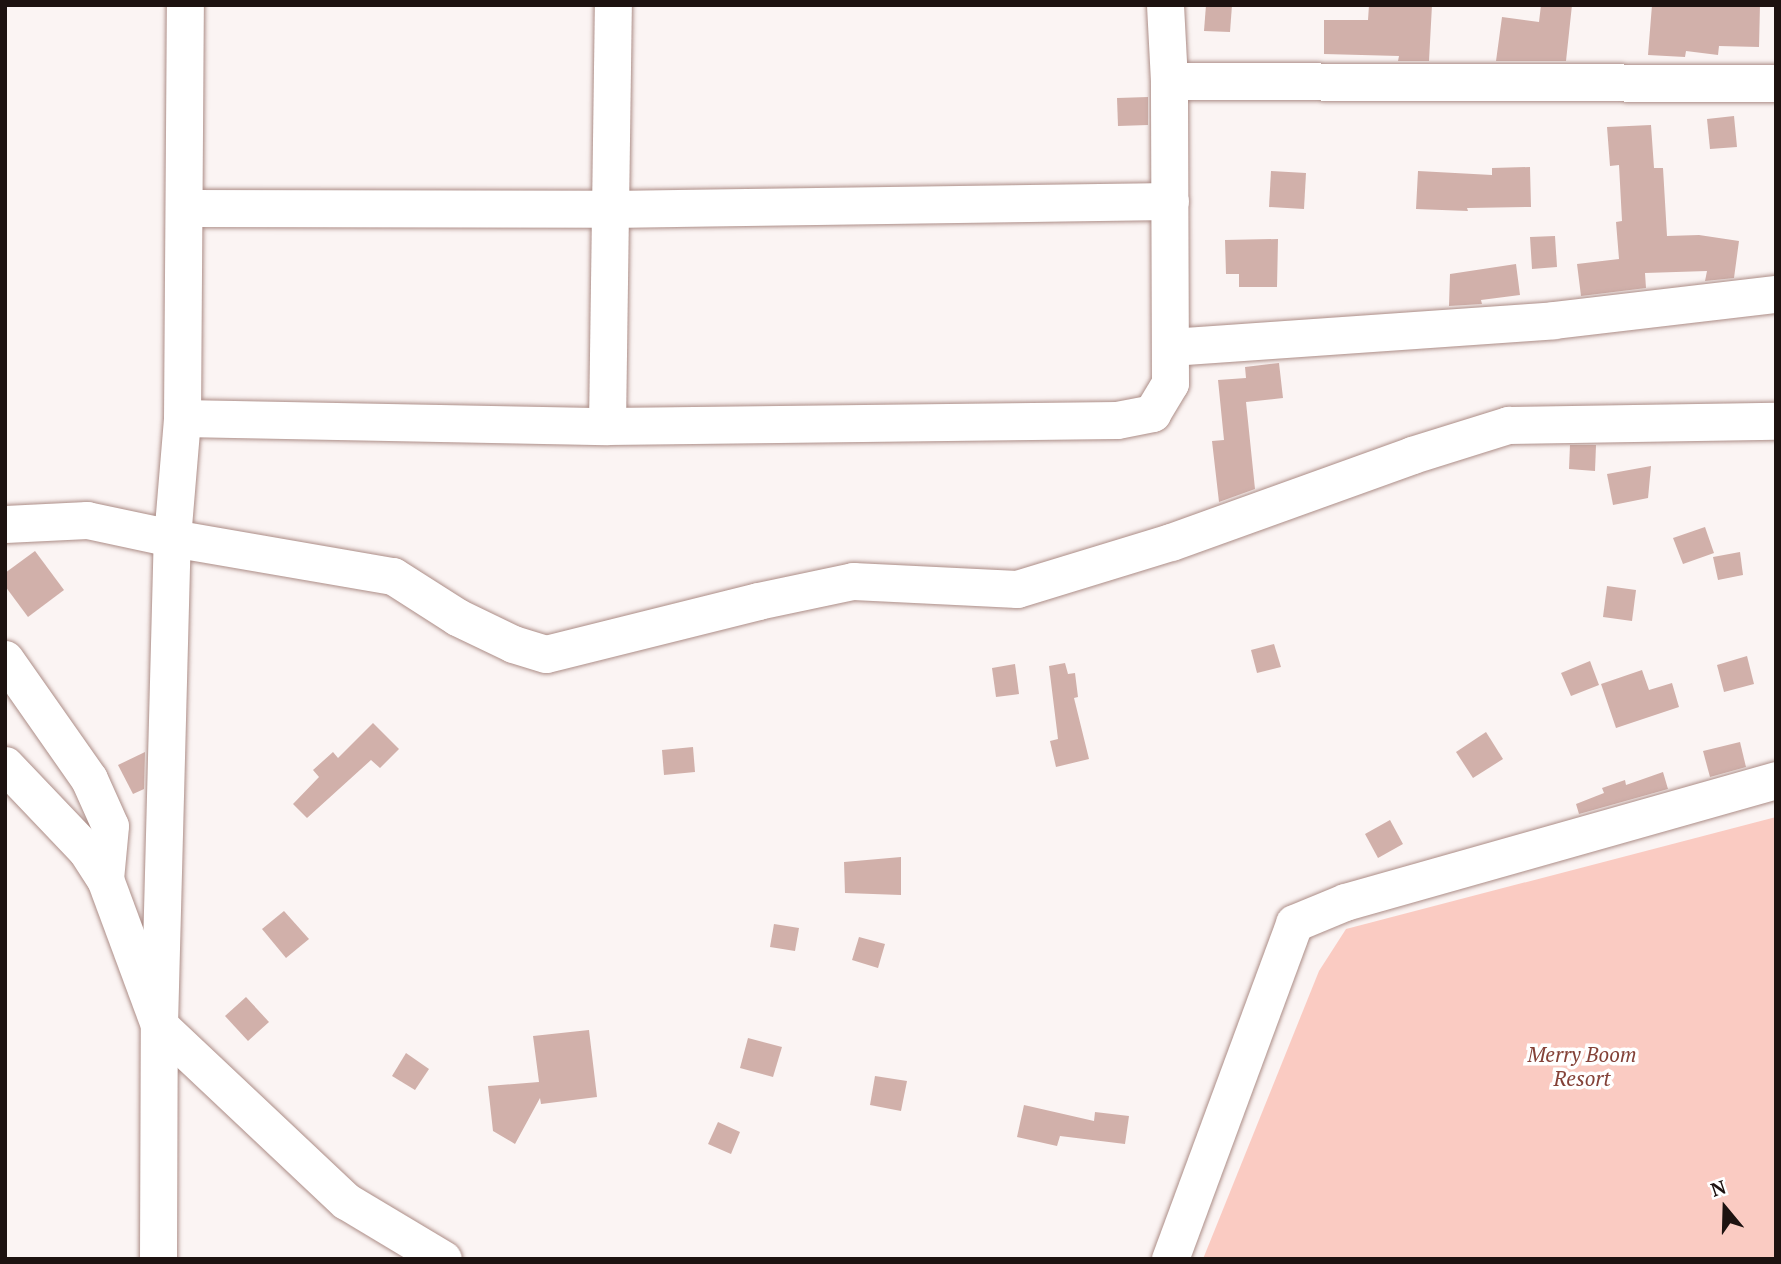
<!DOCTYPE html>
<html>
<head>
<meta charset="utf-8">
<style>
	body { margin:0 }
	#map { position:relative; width:1781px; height:1264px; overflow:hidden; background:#fbf4f3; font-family:"PT Serif",serif }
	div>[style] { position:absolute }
	.green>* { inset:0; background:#facbc2 }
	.building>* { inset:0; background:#d1b0aa }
	.roads { filter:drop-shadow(0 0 2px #ac8d87) drop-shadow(0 0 2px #ac8d87) }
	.minor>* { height:37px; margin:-18.5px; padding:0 18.5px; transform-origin:18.5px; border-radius:18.5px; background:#fff }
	span { translate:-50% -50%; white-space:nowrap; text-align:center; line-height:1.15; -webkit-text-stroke:7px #fff; paint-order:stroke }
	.park-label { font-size:21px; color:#844238; font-style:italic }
	.frame { position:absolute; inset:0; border:7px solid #1d1210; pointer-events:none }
	.north { position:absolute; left:1690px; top:1173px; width:70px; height:70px; -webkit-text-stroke:5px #fff; paint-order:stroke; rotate:341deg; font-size:19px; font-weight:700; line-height:28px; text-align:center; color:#1d1210 }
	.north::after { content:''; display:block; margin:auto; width:24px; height:32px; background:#1d1210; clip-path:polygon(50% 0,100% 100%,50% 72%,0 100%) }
</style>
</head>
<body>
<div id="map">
	<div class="green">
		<div style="clip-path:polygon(1776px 817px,1776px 1259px,1203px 1259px,1319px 971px,1346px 929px)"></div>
	</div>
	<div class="building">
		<div style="clip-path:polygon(1206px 5px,1232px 5px,1230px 32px,1204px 31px)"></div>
		<div style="clip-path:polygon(1369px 5px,1432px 5px,1429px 61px,1398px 61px,1399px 56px,1324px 54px,1324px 20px,1368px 20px)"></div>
		<div style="clip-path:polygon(1541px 5px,1572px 5px,1566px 61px,1496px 61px,1502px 17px,1539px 22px)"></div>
		<div style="clip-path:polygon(1652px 5px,1760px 5px,1759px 47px,1719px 46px,1718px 55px,1686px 51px,1685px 57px,1648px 55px)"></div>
		<div style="clip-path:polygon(1148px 97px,1148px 125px,1118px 126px,1117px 98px)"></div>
		<div style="clip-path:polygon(1734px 116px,1737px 147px,1710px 149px,1707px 119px)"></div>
		<div style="clip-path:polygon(1651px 125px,1654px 168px,1663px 168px,1667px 236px,1699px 235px,1739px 241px,1734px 278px,1705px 281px,1707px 271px,1645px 273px,1646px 288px,1581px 296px,1577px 264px,1619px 259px,1616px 222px,1622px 221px,1619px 165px,1610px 166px,1607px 127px)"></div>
		<div style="clip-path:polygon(1530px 167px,1531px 207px,1467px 208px,1468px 211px,1416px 209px,1418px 171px,1492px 175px,1492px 168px)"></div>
		<div style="clip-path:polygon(1271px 171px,1306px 173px,1304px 209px,1269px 207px)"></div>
		<div style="clip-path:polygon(1555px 236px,1557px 267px,1532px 269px,1530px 237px)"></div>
		<div style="clip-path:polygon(1278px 239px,1277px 287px,1239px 287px,1239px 274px,1226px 274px,1225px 240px)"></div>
		<div style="clip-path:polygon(1516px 264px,1520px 295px,1481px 300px,1482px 304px,1449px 306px,1450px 274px)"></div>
		<div style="clip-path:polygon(1279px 363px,1283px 398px,1246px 402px,1255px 489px,1219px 502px,1212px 441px,1224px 440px,1218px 380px,1246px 378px,1245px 367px)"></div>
		<div style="clip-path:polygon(1570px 445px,1596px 445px,1595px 471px,1569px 469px)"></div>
		<div style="clip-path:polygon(1651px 466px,1648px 498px,1613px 505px,1607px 474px)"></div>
		<div style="clip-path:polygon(1705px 527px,1714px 553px,1683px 564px,1673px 538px)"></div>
		<div style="clip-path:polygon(35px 551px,64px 590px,28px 617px,5px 586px,5px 573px)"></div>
		<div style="clip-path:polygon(1740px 552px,1743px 575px,1718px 580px,1713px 557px)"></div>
		<div style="clip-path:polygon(1607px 586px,1636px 590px,1632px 621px,1603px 617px)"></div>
		<div style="clip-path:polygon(1274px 644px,1281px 667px,1257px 673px,1251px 650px)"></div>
		<div style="clip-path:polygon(1747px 656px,1754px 684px,1724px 692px,1717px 665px)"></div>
		<div style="clip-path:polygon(1590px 661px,1599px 685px,1571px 696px,1561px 673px)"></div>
		<div style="clip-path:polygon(1065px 663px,1068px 674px,1075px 673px,1078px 697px,1074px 698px,1089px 759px,1056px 767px,1050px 741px,1058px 739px,1049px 666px)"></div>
		<div style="clip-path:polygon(1015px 664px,1019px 694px,996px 697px,992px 668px)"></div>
		<div style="clip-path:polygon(1642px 670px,1649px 690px,1672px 683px,1679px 707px,1616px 728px,1601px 684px)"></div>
		<div style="clip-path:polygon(373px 723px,399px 749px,380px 768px,371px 760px,307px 818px,293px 804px,319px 777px,313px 770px,333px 752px,338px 758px)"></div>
		<div style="clip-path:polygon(1486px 732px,1503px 759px,1473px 778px,1456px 752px)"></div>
		<div style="clip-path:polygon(1740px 742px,1746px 767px,1710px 777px,1703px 751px)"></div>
		<div style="clip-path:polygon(693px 747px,695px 772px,664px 775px,662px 750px)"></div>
		<div style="clip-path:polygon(145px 752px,144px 789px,133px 794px,118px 765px)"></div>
		<div style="clip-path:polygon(1663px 772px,1668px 789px,1579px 814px,1576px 804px,1604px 793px,1602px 788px,1625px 780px,1626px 785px)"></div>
		<div style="clip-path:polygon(1390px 820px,1403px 844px,1378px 858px,1365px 834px)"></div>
		<div style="clip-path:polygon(901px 857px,901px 895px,845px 893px,844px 862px)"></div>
		<div style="clip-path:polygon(284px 911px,309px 939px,286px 958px,262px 929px)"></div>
		<div style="clip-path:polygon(774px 924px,799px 928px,795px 951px,770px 947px)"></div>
		<div style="clip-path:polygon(859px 937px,885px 944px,878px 968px,852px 960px)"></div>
		<div style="clip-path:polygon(246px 997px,269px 1022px,248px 1041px,225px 1016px)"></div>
		<div style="clip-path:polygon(589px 1030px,597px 1097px,541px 1104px,540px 1098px,515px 1144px,493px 1131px,488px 1086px,539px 1082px,533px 1036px)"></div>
		<div style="clip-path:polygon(748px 1038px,782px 1047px,773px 1077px,740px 1068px)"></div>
		<div style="clip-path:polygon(406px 1053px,429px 1069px,415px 1090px,392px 1076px)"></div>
		<div style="clip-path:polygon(875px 1076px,907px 1081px,901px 1111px,870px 1105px)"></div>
		<div style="clip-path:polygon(1024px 1105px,1094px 1121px,1095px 1112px,1129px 1116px,1125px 1144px,1060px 1136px,1057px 1146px,1017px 1137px)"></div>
		<div style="clip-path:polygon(718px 1122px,740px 1132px,731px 1154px,708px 1144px)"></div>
	</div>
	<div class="roads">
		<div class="minor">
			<div style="left:1169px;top:81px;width:607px;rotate:0.19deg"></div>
			<div style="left:185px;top:208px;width:425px;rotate:0.1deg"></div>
			<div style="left:610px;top:209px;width:560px;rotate:-0.82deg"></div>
			<div style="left:1171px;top:347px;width:384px;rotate:-4deg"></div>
			<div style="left:1554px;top:320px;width:224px;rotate:-6.7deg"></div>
			<div style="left:182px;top:418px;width:425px;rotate:1.1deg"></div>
			<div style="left:607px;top:426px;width:510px;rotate:-0.67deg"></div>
			<div style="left:1117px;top:420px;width:36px;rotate:-11deg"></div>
			<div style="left:1152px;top:413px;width:35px;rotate:-59deg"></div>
			<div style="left:1170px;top:383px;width:302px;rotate:-90.2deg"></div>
			<div style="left:1169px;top:81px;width:76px;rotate:-93deg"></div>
			<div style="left:607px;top:426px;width:421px;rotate:-89.2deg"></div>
			<div style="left:5px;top:524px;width:82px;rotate:-2.8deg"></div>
			<div style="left:87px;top:520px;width:87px;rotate:12deg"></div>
			<div style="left:172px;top:538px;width:224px;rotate:9.8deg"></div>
			<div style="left:393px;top:576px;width:76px;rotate:32.6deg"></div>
			<div style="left:457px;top:617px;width:62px;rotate:25.7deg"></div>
			<div style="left:513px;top:644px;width:34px;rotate:17deg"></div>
			<div style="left:546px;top:654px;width:219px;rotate:-14deg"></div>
			<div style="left:758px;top:601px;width:97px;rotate:-11.9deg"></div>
			<div style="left:853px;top:581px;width:164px;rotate:2.8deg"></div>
			<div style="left:1017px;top:589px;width:161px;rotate:-17deg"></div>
			<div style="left:1171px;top:542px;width:256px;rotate:-19.8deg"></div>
			<div style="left:1412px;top:455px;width:101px;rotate:-17.4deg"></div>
			<div style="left:1508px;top:425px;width:268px;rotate:-0.9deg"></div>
			<div style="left:5px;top:659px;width:146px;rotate:55deg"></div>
			<div style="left:89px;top:779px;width:51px;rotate:65.9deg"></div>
			<div style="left:110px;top:826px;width:53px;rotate:95.4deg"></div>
			<div style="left:5px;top:765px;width:117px;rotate:46.4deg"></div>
			<div style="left:86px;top:850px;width:35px;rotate:57deg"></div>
			<div style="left:105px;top:879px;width:156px;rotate:69.7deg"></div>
			<div style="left:159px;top:1025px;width:257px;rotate:43.3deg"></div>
			<div style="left:346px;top:1201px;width:113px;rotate:30.9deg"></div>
			<div style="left:158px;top:1259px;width:234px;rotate:-89.8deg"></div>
			<div style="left:159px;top:1025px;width:487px;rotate:-88.5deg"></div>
			<div style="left:172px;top:538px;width:120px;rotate:-85.2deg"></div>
			<div style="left:182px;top:418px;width:413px;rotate:-89.6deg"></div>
			<div style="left:1170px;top:1259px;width:358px;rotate:-69.7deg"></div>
			<div style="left:1294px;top:923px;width:55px;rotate:-22.4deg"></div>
			<div style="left:1345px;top:902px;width:448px;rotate:-15.8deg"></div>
		</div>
	</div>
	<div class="park-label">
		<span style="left:1582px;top:1066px">Merry Boom<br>Resort</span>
	</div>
	<div class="frame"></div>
	<div class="north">N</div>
</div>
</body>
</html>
